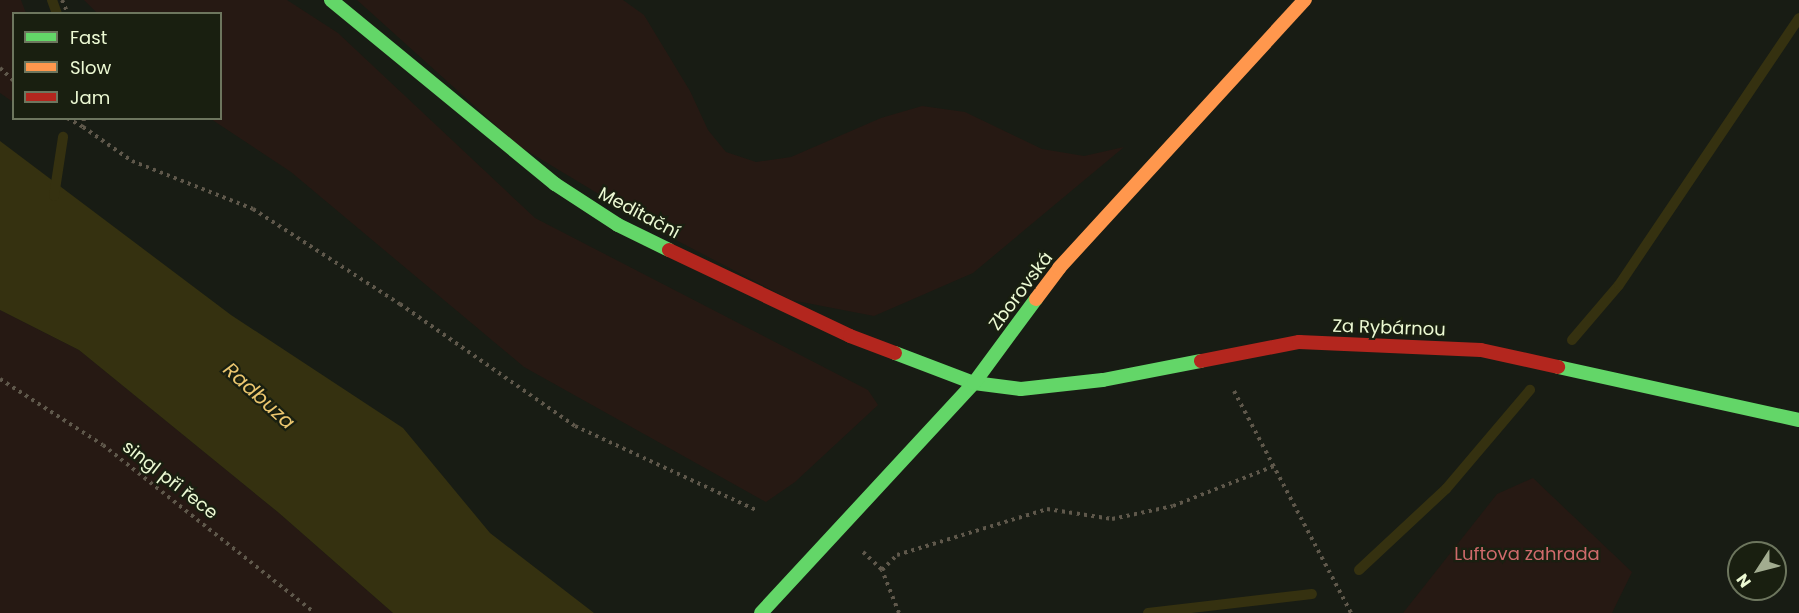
<!DOCTYPE html>
<html>
<head>
<meta charset="utf-8">
<style>
	body { margin:0 }
	#map { position:relative; width:1799px; height:613px; overflow:hidden; background:#181c14; font-family:Poppins,sans-serif }
	div>[style] { position:absolute }
	.green>* { inset:0; background:#261913 }
	.water>* { inset:0; background:#353110 }
	.stream>* { height:10px; margin:-5px; padding:0 5px; transform-origin:5px; border-radius:5px; background:#353110 }
	.path>* { height:4px; margin-top:-2px; transform-origin:0; background:repeating-linear-gradient(90deg,#5f584b 0 3px,transparent 0 7.5px) }
	.fast>* { height:14px; margin:-7px; padding:0 7px; transform-origin:7px; border-radius:7px; background:#63d668 }
	.slow>* { height:14px; margin:-7px; padding:0 7px; transform-origin:7px; border-radius:7px; background:#ff974d }
	.jam>* { height:14px; margin:-7px; padding:0 7px; transform-origin:7px; border-radius:7px; background:#b3261e }
	span { translate:-50% -50%; white-space:nowrap; text-align:center; line-height:1.15; -webkit-text-stroke:4.5px #191f10; paint-order:stroke }
	.street-label { font-size:18px; color:#ecf9d3 }
	.park-label { font-size:18px; color:#cf6a6b }
	.water-label { font-size:20px; color:#ebc66f; font-style:italic }
	.legend { position:absolute; left:12px; top:12px; width:210px; height:108px; box-sizing:border-box; background:#191f10; border:2px solid #6d765e; margin:0; padding:8px 10px; list-style:none; font-size:18px; color:#ecf9d3 }
	.legend li { display:flex; align-items:center; gap:12px; height:30px }
	.legend b { width:30px; border:2px solid #6d765e }
	.north { position:absolute; left:1727px; top:541px; width:60px; height:60px; box-sizing:border-box; background:#191f10; border:2px solid #6d765e; border-radius:50%; rotate:234deg; font-size:16px; font-weight:700; line-height:24px; text-align:center; color:#ecf9d3 }
	.north::after { content:''; display:block; margin:auto; width:21px; height:27px; background:#a2ac90; clip-path:polygon(50% 0,100% 100%,50% 72%,0 100%) }
</style>
</head>
<body>
<div id="map">
	<div class="green">
		<div style="clip-path:polygon(0 0,21px 0,26px 13px,14px 14px,13px 102px,0 93px)"></div>
		<div style="clip-path:polygon(84px 0,287px 0,338px 33px,535px 218px,868px 390px,878px 405px,795px 482px,766px 502px,524px 367px,291px 172px,211px 119px,220px 118px,220px 14px,97px 13px)"></div>
		<div style="clip-path:polygon(357px 0,623px 0,644px 15px,690px 91px,708px 130px,726px 152px,756px 162px,791px 157px,881px 118px,922px 106px,965px 112px,1042px 149px,1084px 156px,1124px 147px,973px 273px,874px 316px,791px 300px,670px 237px,519px 146px)"></div>
		<div style="clip-path:polygon(0 310px,79px 350px,279px 513px,393px 613px,0 613px)"></div>
		<div style="clip-path:polygon(1533px 478px,1632px 572px,1612px 613px,1403px 613px,1497px 494px)"></div>
	</div>
	<div class="water">
		<div style="clip-path:polygon(0 141px,231px 315px,403px 428px,490px 533px,594px 613px,393px 613px,279px 513px,79px 350px,0 310px)"></div>
	</div>
	<div class="stream">
		<div style="left:52px;top:0;width:15px;rotate:70deg"></div>
		<div style="left:54px;top:196px;width:60px;rotate:-81.3deg"></div>
		<div style="left:1572px;top:340px;width:72px;rotate:-49.5deg"></div>
		<div style="left:1619px;top:285px;width:322px;rotate:-56deg"></div>
		<div style="left:1359px;top:570px;width:119px;rotate:-43deg"></div>
		<div style="left:1446px;top:489px;width:130px;rotate:-49.7deg"></div>
		<div style="left:1148px;top:613px;width:165px;rotate:-6.6deg"></div>
	</div>
	<div class="path">
		<div style="left:62px;top:0;width:15px;rotate:67deg"></div>
		<div style="left:0;top:68px;width:19px;rotate:43deg"></div>
		<div style="left:67px;top:118px;width:18px;rotate:29deg"></div>
		<div style="left:84px;top:118px;width:9px;rotate:96deg"></div>
		<div style="left:83px;top:127px;width:60px;rotate:34.8deg"></div>
		<div style="left:132px;top:161px;width:130px;rotate:21.6deg"></div>
		<div style="left:253px;top:209px;width:175px;rotate:32.9deg"></div>
		<div style="left:400px;top:304px;width:213px;rotate:34.9deg"></div>
		<div style="left:575px;top:426px;width:202px;rotate:24.9deg"></div>
		<div style="left:0;top:379px;width:122px;rotate:32.7deg"></div>
		<div style="left:103px;top:445px;width:270px;rotate:38.4deg"></div>
		<div style="left:1234px;top:391px;width:251px;rotate:62.2deg"></div>
		<div style="left:863px;top:552px;width:26px;rotate:43deg"></div>
		<div style="left:899px;top:613px;width:46px;rotate:-111.6deg"></div>
		<div style="left:882px;top:570px;width:21px;rotate:-45deg"></div>
		<div style="left:897px;top:555px;width:157px;rotate:-17deg"></div>
		<div style="left:1047px;top:509px;width:66px;rotate:8.7deg"></div>
		<div style="left:1112px;top:519px;width:62px;rotate:-12deg"></div>
		<div style="left:1173px;top:506px;width:109px;rotate:-21.6deg"></div>
	</div>
	<div class="fast">
		<div style="left:331px;top:0;width:290px;rotate:39.4deg"></div>
		<div style="left:555px;top:184px;width:75px;rotate:33.1deg"></div>
		<div style="left:618px;top:225px;width:57px;rotate:26.1deg"></div>
		<div style="left:895px;top:353px;width:85px;rotate:20.8deg"></div>
		<div style="left:974px;top:383px;width:47px;rotate:7.3deg"></div>
		<div style="left:1021px;top:389px;width:82px;rotate:-6.3deg"></div>
		<div style="left:1103px;top:380px;width:100px;rotate:-11deg"></div>
		<div style="left:1558px;top:367px;width:247px;rotate:12.4deg"></div>
		<div style="left:761px;top:613px;width:313px;rotate:-47.2deg"></div>
		<div style="left:974px;top:383px;width:104px;rotate:-53.6deg"></div>
	</div>
	<div class="slow">
		<div style="left:1036px;top:299px;width:39px;rotate:-53deg"></div>
		<div style="left:1059px;top:268px;width:364px;rotate:-47.5deg"></div>
	</div>
	<div class="jam">
		<div style="left:669px;top:250px;width:200px;rotate:25.4deg"></div>
		<div style="left:850px;top:336px;width:48px;rotate:20.7deg"></div>
		<div style="left:1201px;top:361px;width:100px;rotate:-11deg"></div>
		<div style="left:1299px;top:342px;width:182px;rotate:2.5deg"></div>
		<div style="left:1481px;top:350px;width:79px;rotate:12.4deg"></div>
	</div>
	<div class="street-label">
		<span style="left:639px;top:213px;rotate:28deg">Meditační</span>
		<span style="left:1021px;top:291px;rotate:-53deg">Zborovská</span>
		<span style="left:1389px;top:328px;rotate:2deg">Za Rybárnou</span>
		<span style="left:170px;top:480px;rotate:38deg">singl při řece</span>
	</div>
	<div class="park-label">
		<span style="left:1527px;top:554px">Luftova zahrada</span>
	</div>
	<div class="water-label">
		<span style="left:259px;top:396px;rotate:42deg">Radbuza</span>
	</div>
	<ul class="legend">
	<li><b style="height:8px;background:#63d668"></b>Fast</li>
	<li><b style="height:8px;background:#ff974d"></b>Slow</li>
	<li><b style="height:8px;background:#b3261e"></b>Jam</li>
	</ul>
	<div class="north">N</div>
</div>
</body>
</html>
